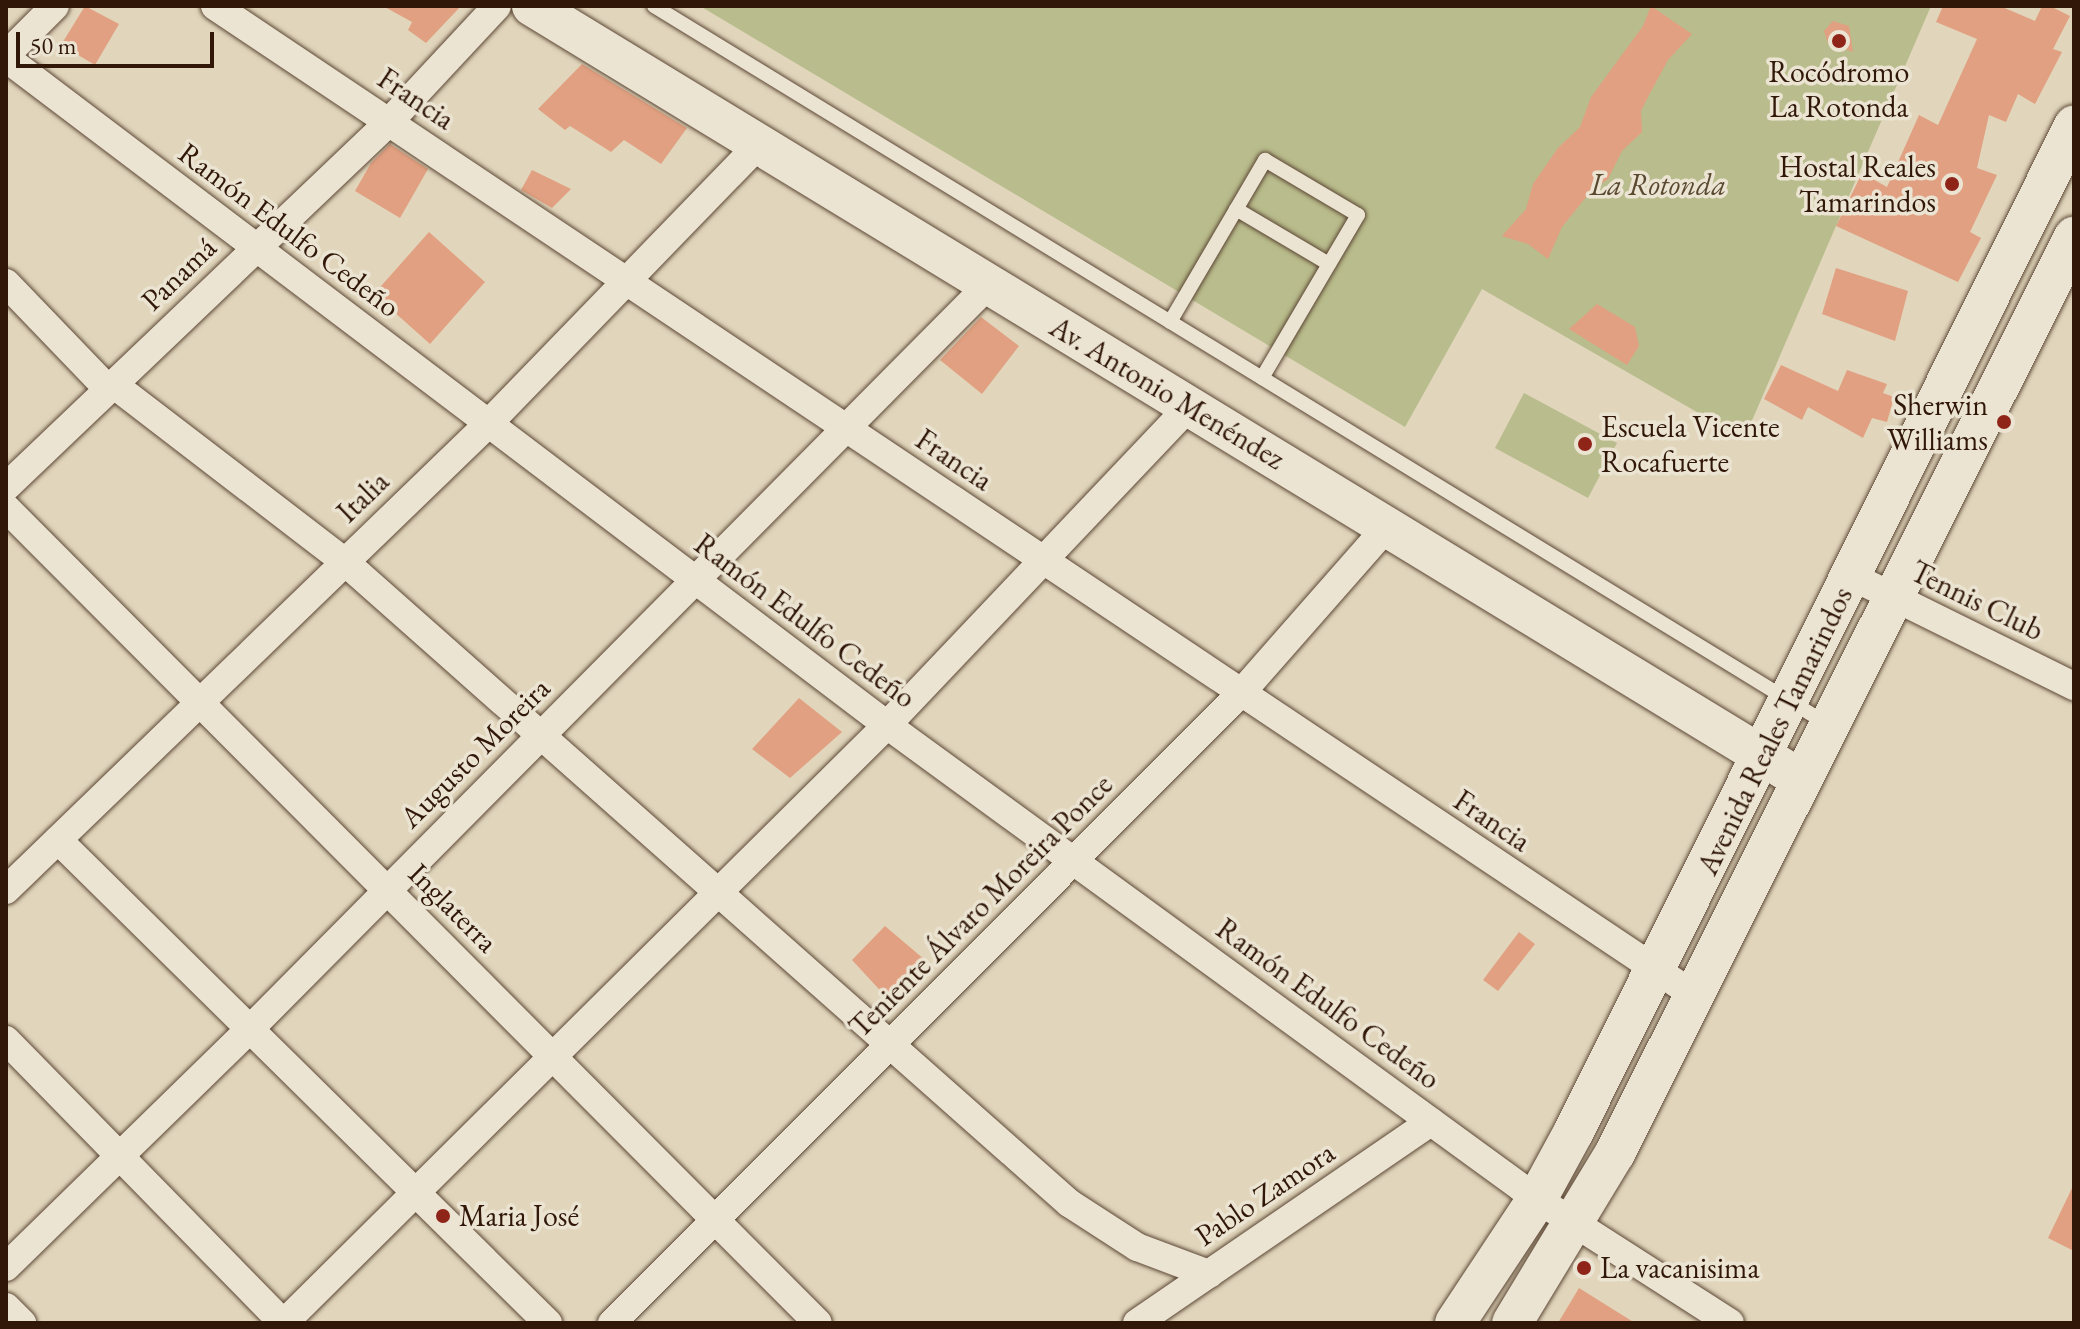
<!DOCTYPE html>
<html>
<head>
<meta charset="utf-8">
<style>
	body { margin:0 }
	#map { position:relative; width:2080px; height:1329px; overflow:hidden; background:#e1d6bc; font-family:"EB Garamond",serif }
	div>[style] { position:absolute }
	.green>* { inset:0; background:#b9bc8c }
	.building>* { inset:0; background:#e1a081 }
	.roads { filter:drop-shadow(0 0 2px #5c4735) drop-shadow(0 0 2px #5c4735) }
	.lane>* { height:14px; margin:-7px; padding:0 7px; transform-origin:7px; border-radius:7px; background:#ece4d3 }
	.street>* { height:28px; margin:-14px; padding:0 14px; transform-origin:14px; border-radius:14px; background:#ece4d3 }
	.secondary>* { height:40px; margin:-20px; padding:0 20px; transform-origin:20px; border-radius:20px; background:#ece4d3 }
	.dots>* { width:22px; height:22px; translate:-50% -50%; box-sizing:border-box; border:4px solid #ece4d3; border-radius:50% }
	span { translate:-50% -50%; white-space:nowrap; text-align:center; line-height:1.15; -webkit-text-stroke:7px #ece4d3; paint-order:stroke }
	.poi-label { font-size:30px; color:#301708 }
	.right { translate:-100% -50%; text-align:right }
	.left { translate:0 -50%; text-align:left }
	.street-label { font-size:30px; color:#301708 }
	.park-label { font-size:30px; color:#594930; font-style:italic }
	.frame { position:absolute; inset:0; border:8px solid #301708; pointer-events:none }
	.scale { position:absolute; left:16px; top:32px; width:198px; height:36px; box-sizing:border-box; border:4px solid #301708; border-top:0; padding-left:10px; font-size:24px; line-height:28px; white-space:nowrap; color:#301708; -webkit-text-stroke:6px #ece4d3; paint-order:stroke }
</style>
</head>
<body>
<div id="map">
	<div class="green">
		<div style="clip-path:polygon(700px 6px,1931px 6px,1744px 439px,1482px 289px,1405px 427px)"></div>
		<div style="clip-path:polygon(1524px 393px,1617px 443px,1588px 498px,1495px 448px)"></div>
	</div>
	<div class="building">
		<div style="clip-path:polygon(85px 6px,119px 24px,95px 65px,61px 45px)"></div>
		<div style="clip-path:polygon(383px 6px,461px 6px,426px 43px,408px 30px,412px 22px)"></div>
		<div style="clip-path:polygon(1651px 6px,1692px 34px,1668px 60px,1648px 97px,1641px 111px,1642px 132px,1622px 151px,1608px 179px,1591px 191px,1562px 227px,1548px 259px,1528px 244px,1502px 236px,1526px 209px,1533px 184px,1558px 148px,1580px 127px,1591px 97px,1643px 26px)"></div>
		<div style="clip-path:polygon(1943px 6px,2000px 6px,2035px 21px,2042px 6px,2050px 6px,2070px 16px,2053px 49px,2062px 52px,2035px 104px,2018px 94px,2006px 122px,1989px 115px,1977px 168px,1997px 175px,1970px 232px,1981px 238px,1958px 282px,1836px 226px,1862px 173px,1887px 187px,1919px 115px,1938px 125px,1977px 39px,1936px 22px)"></div>
		<div style="clip-path:polygon(1833px 21px,1849px 26px,1853px 52px,1828px 43px,1824px 31px)"></div>
		<div style="clip-path:polygon(582px 64px,687px 128px,661px 164px,624px 140px,611px 152px,570px 126px,565px 130px,538px 109px)"></div>
		<div style="clip-path:polygon(390px 144px,428px 169px,400px 218px,355px 191px,371px 163px)"></div>
		<div style="clip-path:polygon(532px 170px,571px 189px,552px 208px,521px 190px)"></div>
		<div style="clip-path:polygon(429px 232px,485px 282px,430px 344px,374px 294px)"></div>
		<div style="clip-path:polygon(1836px 268px,1908px 291px,1895px 341px,1822px 314px)"></div>
		<div style="clip-path:polygon(1597px 304px,1635px 327px,1639px 346px,1627px 365px,1569px 329px)"></div>
		<div style="clip-path:polygon(981px 317px,1019px 346px,982px 394px,940px 360px)"></div>
		<div style="clip-path:polygon(1781px 365px,1838px 391px,1847px 370px,1887px 384px,1883px 393px,1894px 397px,1887px 422px,1872px 418px,1863px 438px,1808px 407px,1802px 420px,1764px 399px)"></div>
		<div style="clip-path:polygon(799px 698px,842px 732px,790px 778px,752px 749px)"></div>
		<div style="clip-path:polygon(885px 926px,925px 960px,889px 1000px,852px 960px)"></div>
		<div style="clip-path:polygon(1519px 932px,1535px 944px,1498px 991px,1483px 980px)"></div>
		<div style="clip-path:polygon(2074px 1184px,2074px 1251px,2048px 1238px)"></div>
		<div style="clip-path:polygon(1579px 1288px,1635px 1323px,1558px 1323px)"></div>
	</div>
	<div class="roads">
		<div class="lane">
			<div style="left:654px;top:6px;width:1378px;rotate:31.46deg"></div>
			<div style="left:1236px;top:209px;width:108px;rotate:30.6deg"></div>
			<div style="left:1170px;top:322px;width:188px;rotate:-59.6deg"></div>
			<div style="left:1265px;top:160px;width:108px;rotate:30.6deg"></div>
			<div style="left:1358px;top:215px;width:189px;rotate:120.5deg"></div>
		</div>
		<div class="street">
			<div style="left:215px;top:6px;width:1779px;rotate:33.77deg"></div>
			<div style="left:6px;top:55px;width:69px;rotate:-45deg"></div>
			<div style="left:6px;top:58px;width:1105px;rotate:37.13deg"></div>
			<div style="left:887px;top:725px;width:804px;rotate:36.1deg"></div>
			<div style="left:1537px;top:1199px;width:229px;rotate:32.7deg"></div>
			<div style="left:6px;top:283px;width:147px;rotate:46.1deg"></div>
			<div style="left:108px;top:389px;width:7px;rotate:-45deg"></div>
			<div style="left:113px;top:384px;width:292px;rotate:37.5deg"></div>
			<div style="left:345px;top:562px;width:967px;rotate:41.52deg"></div>
			<div style="left:1069px;top:1203px;width:81px;rotate:32.9deg"></div>
			<div style="left:1137px;top:1247px;width:77px;rotate:20.6deg"></div>
			<div style="left:6px;top:487px;width:529px;rotate:-43.62deg"></div>
			<div style="left:389px;top:122px;width:158px;rotate:-47deg"></div>
			<div style="left:6px;top:508px;width:1150px;rotate:45.11deg"></div>
			<div style="left:1851px;top:576px;width:249px;rotate:26.3deg"></div>
			<div style="left:58px;top:840px;width:688px;rotate:44.59deg"></div>
			<div style="left:6px;top:890px;width:670px;rotate:-44.03deg"></div>
			<div style="left:488px;top:424px;width:390px;rotate:-45.9deg"></div>
			<div style="left:6px;top:1040px;width:396px;rotate:45.6deg"></div>
			<div style="left:6px;top:1267px;width:341px;rotate:-44.3deg"></div>
			<div style="left:250px;top:1029px;width:1049px;rotate:-45.23deg"></div>
			<div style="left:6px;top:1307px;width:23px;rotate:45deg"></div>
			<div style="left:284px;top:1323px;width:849px;rotate:-44.76deg"></div>
			<div style="left:887px;top:725px;width:439px;rotate:-46.5deg"></div>
			<div style="left:612px;top:1323px;width:890px;rotate:-45.05deg"></div>
			<div style="left:1241px;top:693px;width:221px;rotate:-48.7deg"></div>
			<div style="left:1137px;top:1323px;width:356px;rotate:-34.4deg"></div>
		</div>
		<div class="secondary">
			<div style="left:532px;top:6px;width:1487px;rotate:31.36deg"></div>
			<div style="left:1455px;top:1323px;width:149px;rotate:-56.5deg"></div>
			<div style="left:1537px;top:1199px;width:77px;rotate:-61.4deg"></div>
			<div style="left:1574px;top:1131px;width:1123px;rotate:-63.55deg"></div>
			<div style="left:1512px;top:1323px;width:199px;rotate:-58.8deg"></div>
			<div style="left:1615px;top:1153px;width:1025px;rotate:-63.38deg"></div>
		</div>
	</div>
	<div class="dots">
		<div style="left:1839px;top:41px;background:#8f2418"></div>
		<div style="left:1952px;top:184px;background:#8f2418"></div>
		<div style="left:2004px;top:422px;background:#8f2418"></div>
		<div style="left:1585px;top:444px;background:#8f2418"></div>
		<div style="left:443px;top:1216px;background:#8f2418"></div>
		<div style="left:1584px;top:1268px;background:#8f2418"></div>
	</div>
	<div class="poi-label">
		<span style="left:1839px;top:89px">Rocódromo<br>La Rotonda</span>
		<span class="right" style="left:1936px;top:184px">Hostal Reales<br>Tamarindos</span>
		<span class="right" style="left:1988px;top:422px">Sherwin<br>Williams</span>
		<span class="left" style="left:1601px;top:444px">Escuela Vicente<br>Rocafuerte</span>
		<span class="left" style="left:459px;top:1216px">Maria José</span>
		<span class="left" style="left:1600px;top:1268px">La vacanisima</span>
	</div>
	<div class="street-label">
		<span style="left:416px;top:99px;rotate:34deg">Francia</span>
		<span style="left:289px;top:230px;rotate:37deg">Ramón Edulfo Cedeño</span>
		<span style="left:179px;top:274px;rotate:-44deg">Panamá</span>
		<span style="left:1167px;top:393px;rotate:31deg">Av. Antonio Menéndez</span>
		<span style="left:954px;top:460px;rotate:34deg">Francia</span>
		<span style="left:363px;top:497px;rotate:-44deg">Italia</span>
		<span style="left:1977px;top:601px;rotate:26deg">Tennis Club</span>
		<span style="left:805px;top:621px;rotate:37deg">Ramón Edulfo Cedeño</span>
		<span style="left:1775px;top:731px;rotate:-64deg">Avenida Reales Tamarindos</span>
		<span style="left:475px;top:753px;rotate:-45deg">Augusto Moreira</span>
		<span style="left:1492px;top:821px;rotate:34deg">Francia</span>
		<span style="left:981px;top:906px;rotate:-45deg">Teniente Álvaro Moreira Ponce</span>
		<span style="left:453px;top:908px;rotate:45deg">Inglaterra</span>
		<span style="left:1328px;top:1004px;rotate:36deg">Ramón Edulfo Cedeño</span>
		<span style="left:1265px;top:1194px;rotate:-34deg">Pablo Zamora</span>
	</div>
	<div class="park-label">
		<span style="left:1658px;top:185px">La Rotonda</span>
	</div>
	<div class="frame"></div>
	<div class="scale">50 m</div>
</div>
</body>
</html>
